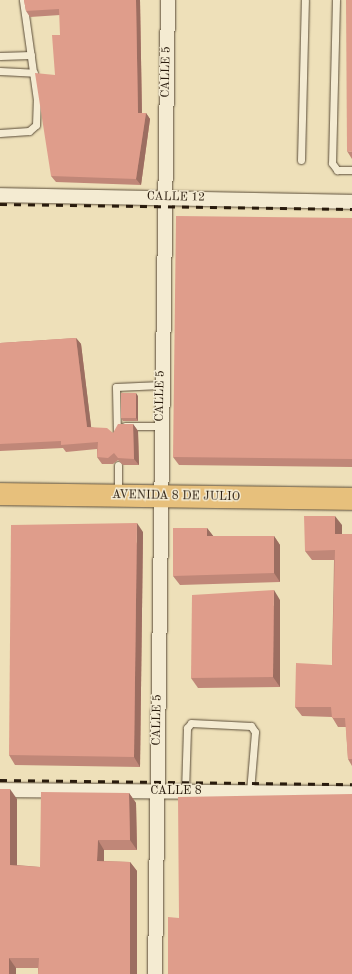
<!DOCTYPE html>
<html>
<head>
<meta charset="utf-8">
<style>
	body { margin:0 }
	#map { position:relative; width:352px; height:974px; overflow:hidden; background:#eee0b9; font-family:"Old Standard TT",serif }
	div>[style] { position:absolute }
	.roads { filter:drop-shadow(0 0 1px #5a4c38) drop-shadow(0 0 1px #5a4c38) }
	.service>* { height:7px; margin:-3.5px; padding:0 3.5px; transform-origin:3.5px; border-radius:3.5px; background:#f4ebd2 }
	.minor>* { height:14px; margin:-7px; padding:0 7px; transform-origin:7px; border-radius:7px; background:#f4ebd2 }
	.primary>* { height:22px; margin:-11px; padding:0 11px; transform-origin:11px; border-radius:11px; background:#e7c07c }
	.rail>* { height:3px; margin-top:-1.5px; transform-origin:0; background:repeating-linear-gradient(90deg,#291b0d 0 7px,transparent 0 14px) }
	.wall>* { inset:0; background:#c08778 }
	.shaded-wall>* { inset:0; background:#9c6e61 }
	.building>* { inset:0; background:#df9d8b }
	span { translate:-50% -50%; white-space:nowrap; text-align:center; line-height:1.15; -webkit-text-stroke:3px #f4ebd2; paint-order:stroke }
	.street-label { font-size:12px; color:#291b0d }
</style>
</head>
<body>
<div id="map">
	<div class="roads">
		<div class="service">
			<div style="left:336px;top:0;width:163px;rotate:91.4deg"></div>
			<div style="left:332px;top:163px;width:9px;rotate:54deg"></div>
			<div style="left:337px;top:170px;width:15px"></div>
			<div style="left:0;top:56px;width:31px;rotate:-2deg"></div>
			<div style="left:0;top:71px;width:34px;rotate:3deg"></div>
			<div style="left:0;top:133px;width:29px;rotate:-4deg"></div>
			<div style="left:29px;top:131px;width:9px;rotate:-41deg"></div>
			<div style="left:36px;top:125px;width:25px;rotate:-88deg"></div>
			<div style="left:37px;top:100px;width:101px;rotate:-98deg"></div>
			<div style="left:301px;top:160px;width:160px;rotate:-88.6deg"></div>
			<div style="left:125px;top:426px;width:36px"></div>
			<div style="left:117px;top:435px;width:48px;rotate:-91.2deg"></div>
			<div style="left:116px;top:387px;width:45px;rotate:-2.5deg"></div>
			<div style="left:118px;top:465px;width:29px;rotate:90deg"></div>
			<div style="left:185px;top:792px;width:64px;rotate:-88.2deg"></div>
			<div style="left:187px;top:728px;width:6px;rotate:-51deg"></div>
			<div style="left:191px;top:723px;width:60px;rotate:2.9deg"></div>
			<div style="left:251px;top:726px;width:7px;rotate:56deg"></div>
			<div style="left:255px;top:732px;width:60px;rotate:94.8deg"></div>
		</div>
		<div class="minor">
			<div style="left:0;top:195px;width:352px;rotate:1.1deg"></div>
			<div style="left:0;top:790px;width:352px;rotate:0.5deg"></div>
			<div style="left:155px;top:974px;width:974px;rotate:-89.24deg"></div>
		</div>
		<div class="primary">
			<div style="left:0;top:494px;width:352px;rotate:0.8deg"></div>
		</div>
	</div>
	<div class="rail">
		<div style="left:0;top:204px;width:352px;rotate:0.8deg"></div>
		<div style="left:0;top:780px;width:352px;rotate:0.7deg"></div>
	</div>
	<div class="wall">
		<div style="clip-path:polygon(24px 0,140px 0,142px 113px,146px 113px,150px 119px,141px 185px,56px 182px,51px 176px,60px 35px,60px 15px,30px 17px,26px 11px)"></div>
		<div style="clip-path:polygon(347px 151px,352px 152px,352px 159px)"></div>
		<div style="clip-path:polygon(352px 218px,352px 467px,179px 465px,173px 457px)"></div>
		<div style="clip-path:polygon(76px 338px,81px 344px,91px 427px,113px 433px,133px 424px,138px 431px,139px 465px,123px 465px,118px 460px,113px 464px,102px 464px,97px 457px,97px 449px,66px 452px,63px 448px,0 451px,0 343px)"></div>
		<div style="clip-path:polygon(138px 396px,138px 421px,123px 421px,121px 418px)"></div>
		<div style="clip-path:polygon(342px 525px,342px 534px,352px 534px,352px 766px,348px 759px,346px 727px,338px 727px,332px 717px,302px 716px,295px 707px,332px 665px,334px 560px,312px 560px,305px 551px)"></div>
		<div style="clip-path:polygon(207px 528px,213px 536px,274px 536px,280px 545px,280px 582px,180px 585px,173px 576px)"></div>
		<div style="clip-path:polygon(143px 532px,140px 767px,15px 765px,9px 755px)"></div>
		<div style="clip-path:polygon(280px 600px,280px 687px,198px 688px,191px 678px)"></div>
		<div style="clip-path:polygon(129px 793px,136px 803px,137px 850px,104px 850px,104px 861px,130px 862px,137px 871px,137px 974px,38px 974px,38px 968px,16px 968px,16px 974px,0 974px,17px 799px,17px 865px,40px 867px)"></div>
	</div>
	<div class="shaded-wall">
		<div style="clip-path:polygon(136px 0,140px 0,142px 119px,138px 113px)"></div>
		<div style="clip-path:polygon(146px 113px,150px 119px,141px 185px,136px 179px)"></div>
		<div style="clip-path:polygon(76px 338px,81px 344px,92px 434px,87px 427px)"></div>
		<div style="clip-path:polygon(136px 393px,138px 396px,138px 421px,136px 418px)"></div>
		<div style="clip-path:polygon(133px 424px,138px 431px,139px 465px,134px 459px)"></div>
		<div style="clip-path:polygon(335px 516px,342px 525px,342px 543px,335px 534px)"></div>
		<div style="clip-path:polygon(137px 523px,143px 532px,140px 767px,134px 757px)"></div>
		<div style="clip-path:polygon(207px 528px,214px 537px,207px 536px)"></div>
		<div style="clip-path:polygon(274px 536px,280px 545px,280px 582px,274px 573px)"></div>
		<div style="clip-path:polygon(274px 590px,280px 600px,280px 687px,273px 677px)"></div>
		<div style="clip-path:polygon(10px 789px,17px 799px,17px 874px,10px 865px)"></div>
		<div style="clip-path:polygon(129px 793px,136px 803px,137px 850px,130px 840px)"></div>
		<div style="clip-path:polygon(98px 840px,104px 850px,104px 870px,97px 861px)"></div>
		<div style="clip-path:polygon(130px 862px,137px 871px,137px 974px,130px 974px)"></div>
		<div style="clip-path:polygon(9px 958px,16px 968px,16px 974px,9px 974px)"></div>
	</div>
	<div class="building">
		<div style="clip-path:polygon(24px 0,136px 0,138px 113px,146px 113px,136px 179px,51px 176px,35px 73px,55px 75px,52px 35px,60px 35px,59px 9px,26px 11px)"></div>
		<div style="clip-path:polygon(346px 0,352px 0,352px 152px,347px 151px)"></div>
		<div style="clip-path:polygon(176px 216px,352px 218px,352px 459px,173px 457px)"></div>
		<div style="clip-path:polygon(76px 338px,87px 427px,107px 428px,113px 433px,118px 424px,133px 424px,134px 459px,118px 458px,114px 453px,108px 458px,97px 457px,98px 442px,61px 445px,61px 441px,0 444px,0 343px)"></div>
		<div style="clip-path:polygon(121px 393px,136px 393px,136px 418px,121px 418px)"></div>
		<div style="clip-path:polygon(304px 516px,335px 516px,335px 534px,352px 534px,352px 759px,348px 759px,345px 718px,332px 718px,331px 707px,295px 707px,296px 663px,332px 665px,335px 550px,305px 551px)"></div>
		<div style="clip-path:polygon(137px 523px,134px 757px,9px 755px,11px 525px)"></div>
		<div style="clip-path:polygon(173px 528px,207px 528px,207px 536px,274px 536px,274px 573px,173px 576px)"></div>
		<div style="clip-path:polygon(274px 590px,273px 677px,191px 678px,192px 595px)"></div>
		<div style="clip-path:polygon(0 789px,10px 789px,10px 865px,40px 867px,41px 792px,129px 793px,130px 840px,98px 840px,97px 861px,130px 862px,130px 974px,38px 974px,39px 958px,9px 958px,9px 974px,0 974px)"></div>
		<div style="clip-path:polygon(352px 794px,352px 974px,168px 974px,168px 917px,179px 918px,178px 797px)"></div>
	</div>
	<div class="street-label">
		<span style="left:167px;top:72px;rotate:-89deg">CALLE 5</span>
		<span style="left:176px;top:198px;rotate:1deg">CALLE 12</span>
		<span style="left:161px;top:396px;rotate:-89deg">CALLE 5</span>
		<span style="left:176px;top:497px;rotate:1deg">AVENIDA 8 DE JULIO</span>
		<span style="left:158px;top:720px;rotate:-89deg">CALLE 5</span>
		<span style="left:176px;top:792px">CALLE 8</span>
	</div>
</div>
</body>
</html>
